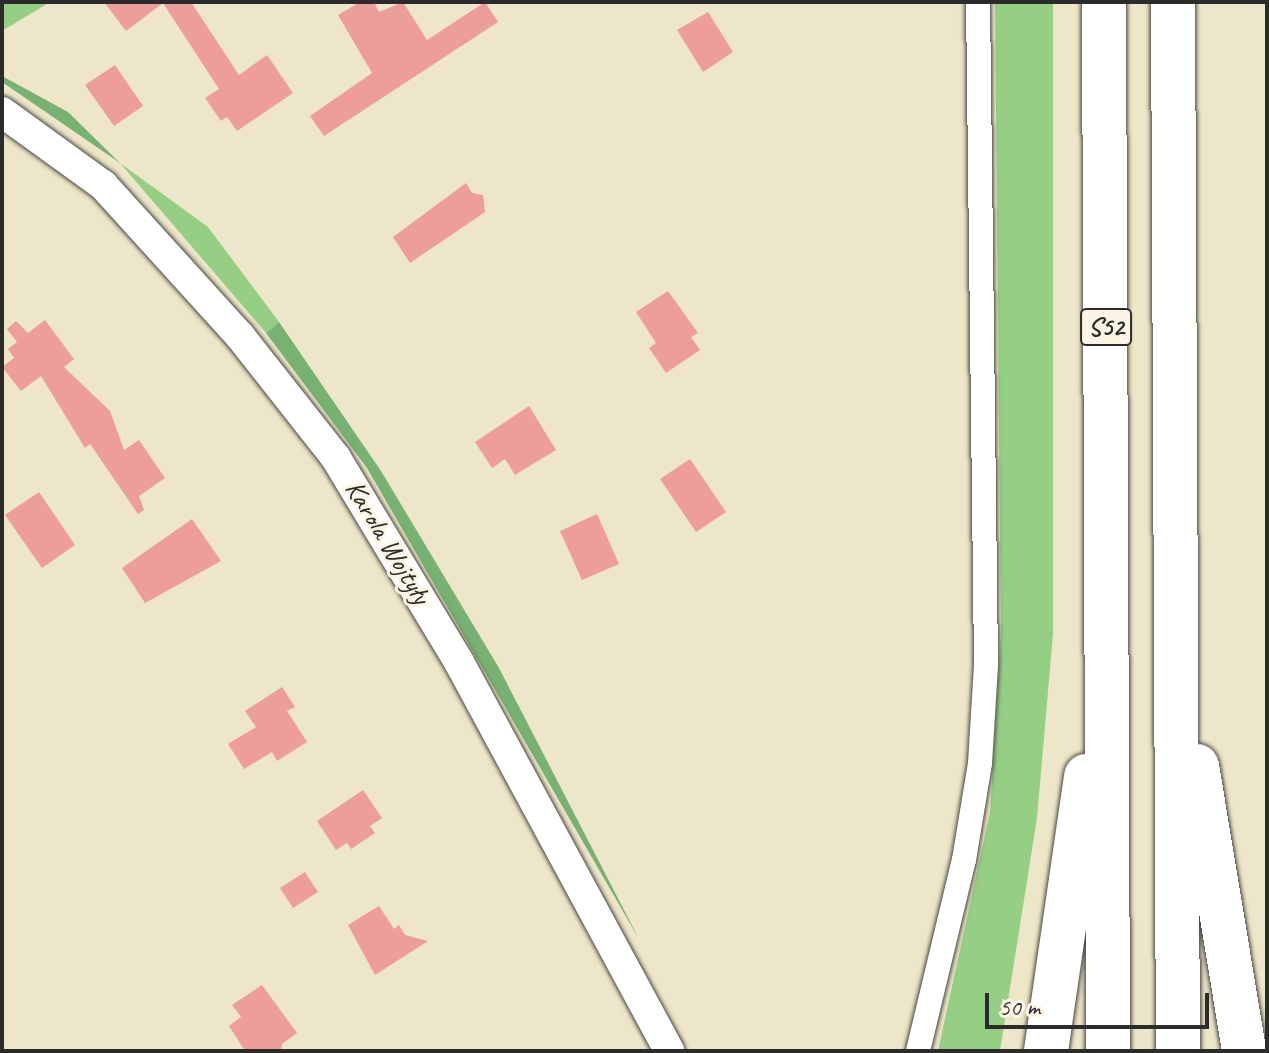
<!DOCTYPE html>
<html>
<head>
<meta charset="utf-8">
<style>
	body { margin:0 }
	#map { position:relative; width:1269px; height:1053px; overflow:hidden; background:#eee6c8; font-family:Caveat,sans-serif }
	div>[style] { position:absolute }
	.green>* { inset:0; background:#94cf84 }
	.forest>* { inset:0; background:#77b272 }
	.building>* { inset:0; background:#ed9e9b }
	.roads { filter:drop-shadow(0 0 2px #484743) drop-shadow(0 0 2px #484743) }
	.minor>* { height:24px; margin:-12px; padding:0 12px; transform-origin:12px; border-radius:12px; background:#fff }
	.tertiary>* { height:30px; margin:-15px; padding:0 15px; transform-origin:15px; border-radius:15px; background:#fff }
	.motorway>* { height:44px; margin:-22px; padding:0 22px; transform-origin:22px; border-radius:22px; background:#fff }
	span { translate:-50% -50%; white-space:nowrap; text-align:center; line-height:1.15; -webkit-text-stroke:6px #fcf5e5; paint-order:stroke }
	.shield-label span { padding:2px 6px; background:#fcf5e5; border:2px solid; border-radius:6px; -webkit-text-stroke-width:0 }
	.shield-label { font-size:26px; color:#2b2b2b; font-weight:700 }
	.street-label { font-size:28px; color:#2b2b2b }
	.frame { position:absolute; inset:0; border:4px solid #2b2b2b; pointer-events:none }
	.scale { position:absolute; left:985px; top:993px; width:224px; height:36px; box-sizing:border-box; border:4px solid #2b2b2b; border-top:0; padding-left:10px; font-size:24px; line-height:28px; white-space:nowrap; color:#2b2b2b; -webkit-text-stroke:6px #fcf5e5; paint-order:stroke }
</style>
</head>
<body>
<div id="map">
	<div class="green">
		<div style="clip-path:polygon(2px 2px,50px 2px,2px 31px)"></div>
		<div style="clip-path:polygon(995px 2px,1053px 2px,1053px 634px,1037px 818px,1000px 1051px,938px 1051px,990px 812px,1001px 634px)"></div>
		<div style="clip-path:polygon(120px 163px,208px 227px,279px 322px,266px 333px)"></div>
	</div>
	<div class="forest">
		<div style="clip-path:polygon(2px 76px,68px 112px,120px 163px,2px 82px)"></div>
		<div style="clip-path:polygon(279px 322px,381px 471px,499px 668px,639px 939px,367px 468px,266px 333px)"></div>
	</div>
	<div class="building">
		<div style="clip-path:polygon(104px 2px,191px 2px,239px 75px,267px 55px,293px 93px,237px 131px,227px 117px,221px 121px,205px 98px,219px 89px,163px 3px,126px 31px)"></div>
		<div style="clip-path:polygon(360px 2px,374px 2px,379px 12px,403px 2px,427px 40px,485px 2px,498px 22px,324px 136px,310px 116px,372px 73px,338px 15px)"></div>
		<div style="clip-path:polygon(708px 12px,733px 52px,703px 72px,677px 30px)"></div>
		<div style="clip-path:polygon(115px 65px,143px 106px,114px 126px,85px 85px)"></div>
		<div style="clip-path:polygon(466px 183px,472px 193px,483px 195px,485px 212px,410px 263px,393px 237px)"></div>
		<div style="clip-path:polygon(668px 291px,698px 333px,691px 337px,700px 350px,666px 373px,649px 348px,656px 343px,636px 312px)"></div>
		<div style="clip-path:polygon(45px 320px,74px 359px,64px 367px,110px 411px,124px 450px,139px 440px,165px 478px,139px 496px,144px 510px,138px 514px,90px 444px,85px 448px,41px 376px,21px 391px,2px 367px,14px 358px,8px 349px,17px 342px,7px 329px,16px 321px,28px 333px)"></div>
		<div style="clip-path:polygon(529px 406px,556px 450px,515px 475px,505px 459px,492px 468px,475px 442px)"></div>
		<div style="clip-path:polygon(690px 459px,726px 512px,696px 532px,660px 479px)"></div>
		<div style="clip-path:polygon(39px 492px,75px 545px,42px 568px,5px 515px)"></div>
		<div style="clip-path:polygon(597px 514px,619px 564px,582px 580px,560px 531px)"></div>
		<div style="clip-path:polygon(192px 519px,221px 561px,145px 603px,122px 568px)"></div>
		<div style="clip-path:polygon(282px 687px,295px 707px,287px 711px,307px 742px,277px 761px,272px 752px,244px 769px,228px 744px,256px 727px,245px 711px)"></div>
		<div style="clip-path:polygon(363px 790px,382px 818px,370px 826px,375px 833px,351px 849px,347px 843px,336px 850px,317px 821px)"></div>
		<div style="clip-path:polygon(305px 872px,318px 892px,293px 908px,280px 888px)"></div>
		<div style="clip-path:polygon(379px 906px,394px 929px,399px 925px,405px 935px,428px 941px,375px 975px,348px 925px)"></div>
		<div style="clip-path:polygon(262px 985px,297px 1033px,282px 1044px,281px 1051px,245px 1051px,229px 1026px,241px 1017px,232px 1005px)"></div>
	</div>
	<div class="roads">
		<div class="minor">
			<div style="left:918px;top:1051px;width:196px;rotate:-76.5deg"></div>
			<div style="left:964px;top:860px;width:98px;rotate:-80.6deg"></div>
			<div style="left:980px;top:763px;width:99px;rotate:-86.5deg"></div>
			<div style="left:986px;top:664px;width:662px;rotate:-90.69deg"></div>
		</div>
		<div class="tertiary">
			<div style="left:2px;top:112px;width:125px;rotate:35.9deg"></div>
			<div style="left:103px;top:185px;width:204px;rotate:47.8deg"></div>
			<div style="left:240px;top:336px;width:155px;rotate:51.8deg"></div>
			<div style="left:336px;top:458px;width:238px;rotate:58.9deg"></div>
			<div style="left:459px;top:662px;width:442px;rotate:61.6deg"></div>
		</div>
		<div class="motorway">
			<div style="left:1104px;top:2px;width:1049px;rotate:89.78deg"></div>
			<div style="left:1173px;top:2px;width:1049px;rotate:89.73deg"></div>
			<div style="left:1197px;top:766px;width:289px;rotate:80.6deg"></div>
			<div style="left:1046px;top:1051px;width:278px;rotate:-81.7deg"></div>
		</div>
	</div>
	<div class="shield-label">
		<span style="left:1106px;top:327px">S52</span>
	</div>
	<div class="street-label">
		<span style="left:388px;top:542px;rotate:59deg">Karola Wojtyły</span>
	</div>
	<div class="frame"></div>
	<div class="scale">50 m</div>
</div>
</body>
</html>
